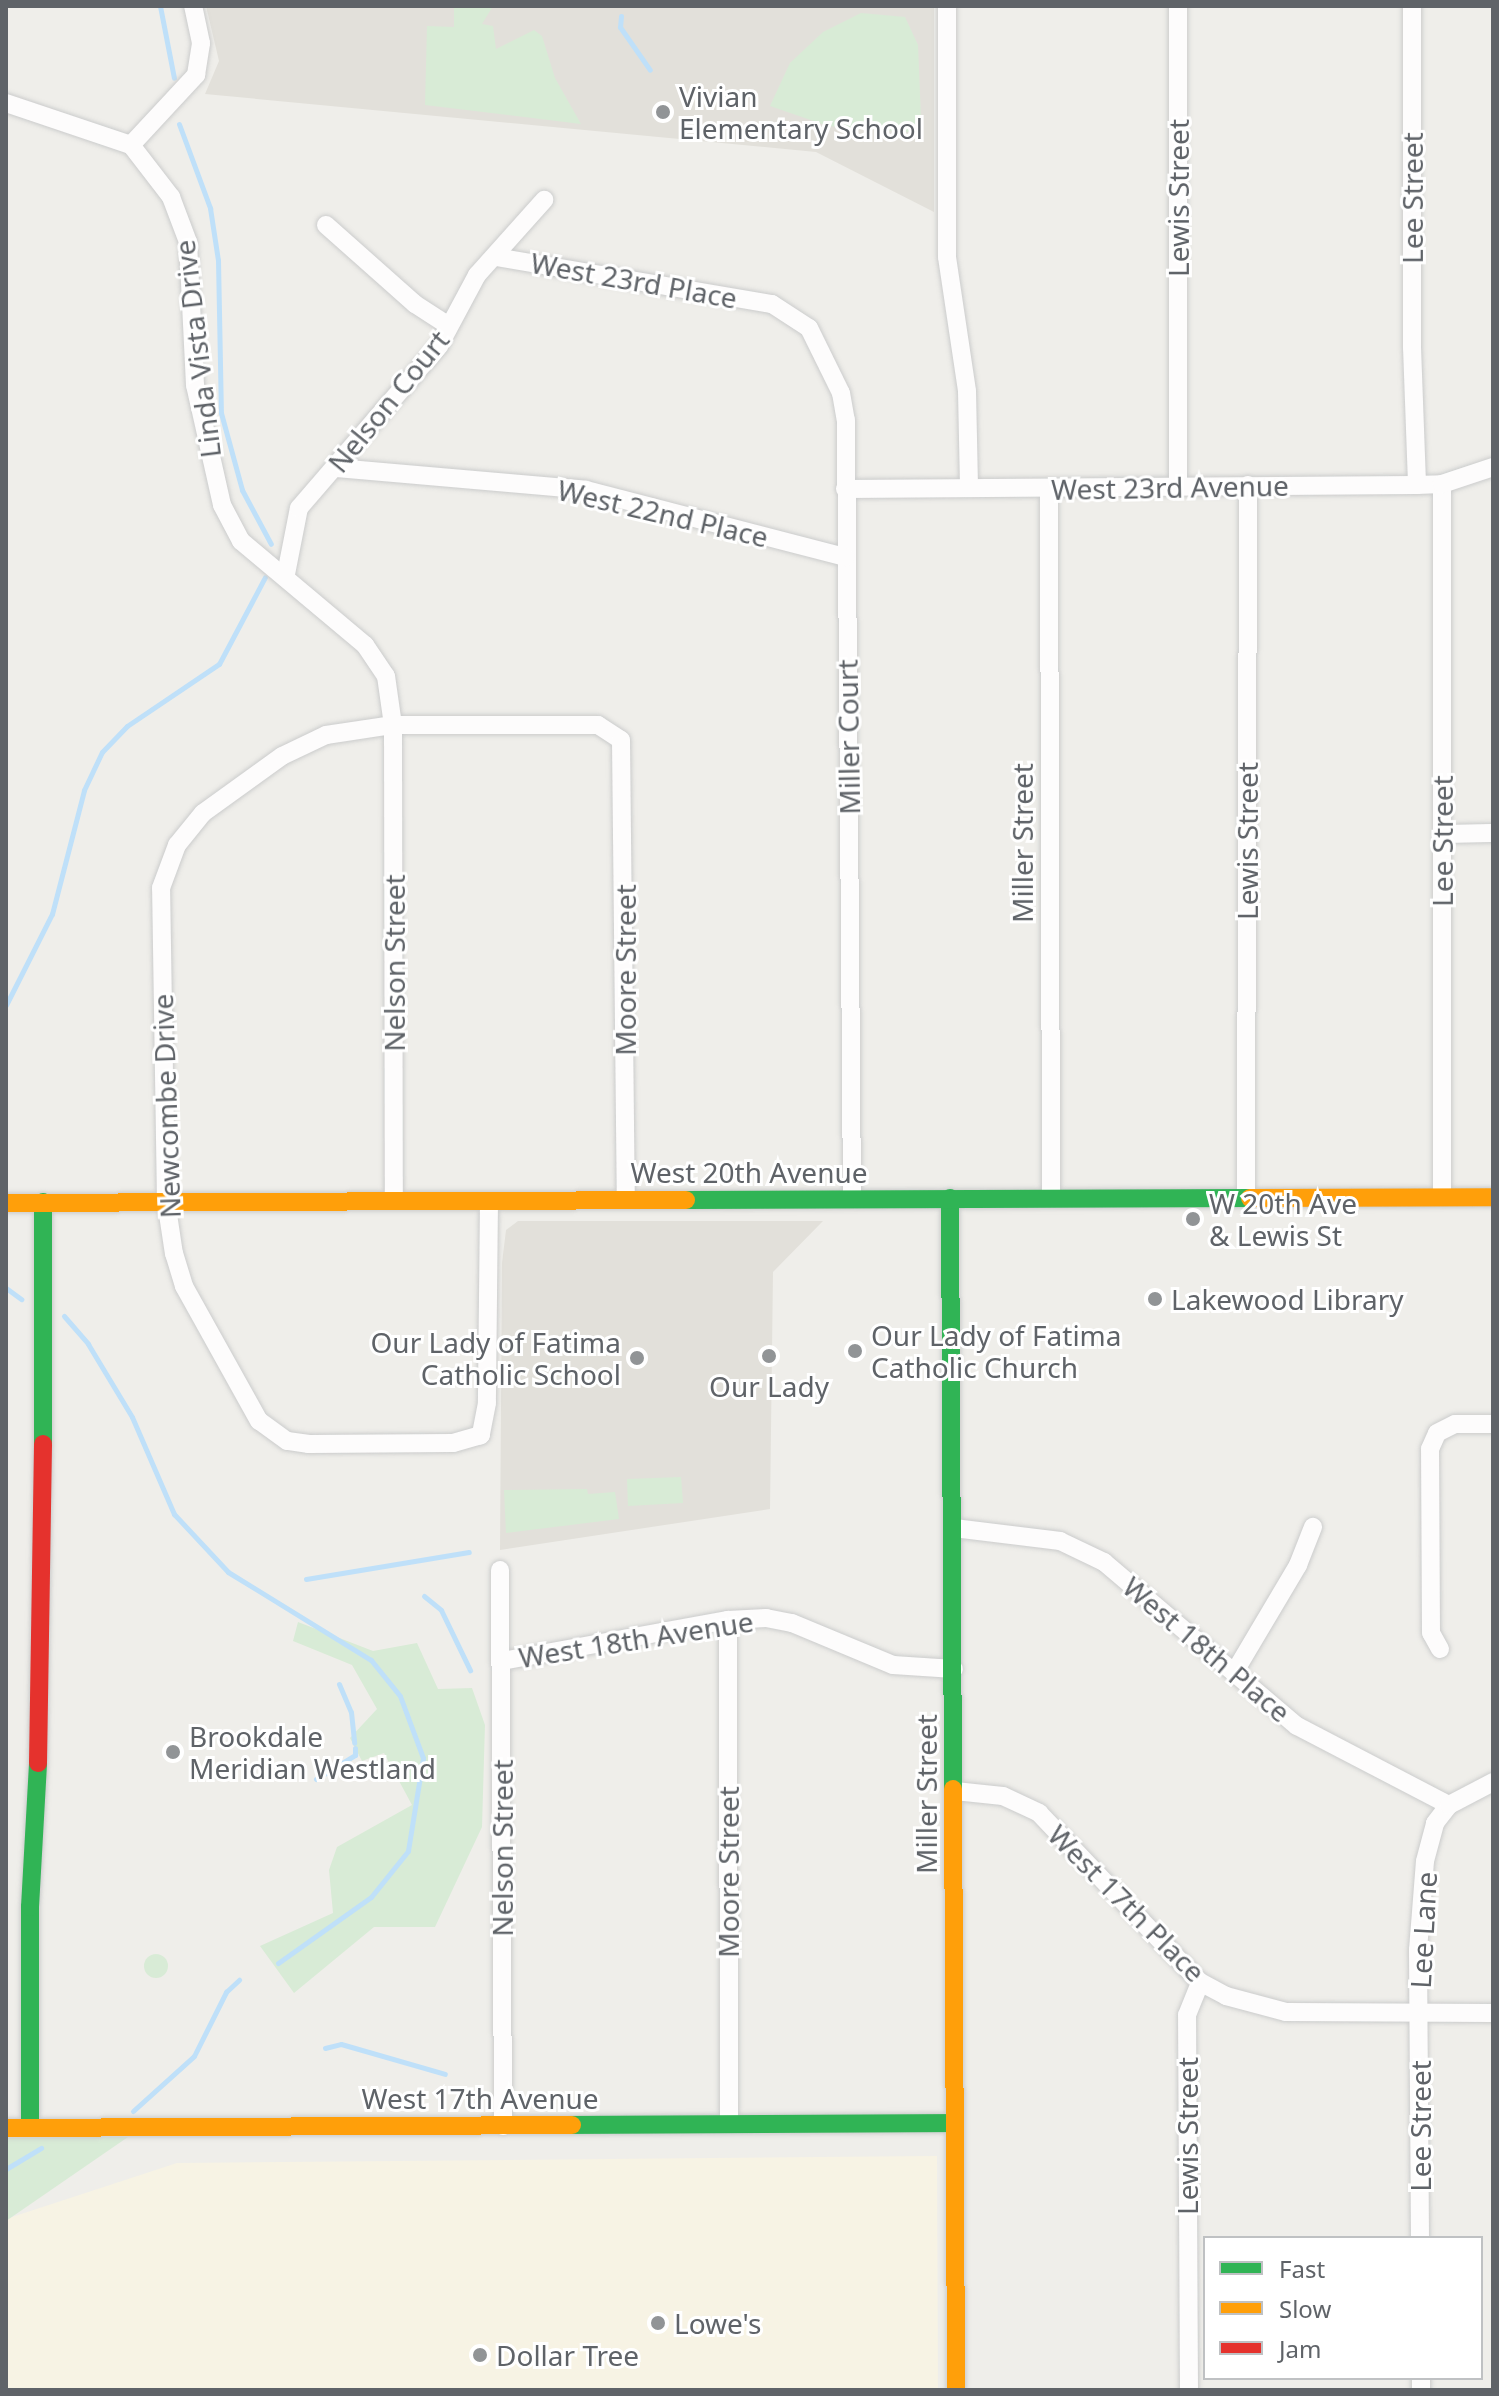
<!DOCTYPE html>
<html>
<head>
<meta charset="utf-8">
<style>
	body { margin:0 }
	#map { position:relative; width:1499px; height:2396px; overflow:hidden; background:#efeeea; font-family:"Noto Sans",sans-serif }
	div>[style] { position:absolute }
	.commercial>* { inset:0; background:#f7f3e4 }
	.education>* { inset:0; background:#e2e0da }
	.green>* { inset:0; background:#d8ebd6 }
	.round { border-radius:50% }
	.stream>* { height:5px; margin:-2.5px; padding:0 2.5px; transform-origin:2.5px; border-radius:2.5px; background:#bfe0f9 }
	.roads { filter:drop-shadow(0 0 2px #cbcccc) drop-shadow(0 0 2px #cbcccc) }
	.street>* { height:18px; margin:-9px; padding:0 9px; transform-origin:9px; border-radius:9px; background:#fdfcfc }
	.fast>* { height:18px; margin:-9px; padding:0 9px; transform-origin:9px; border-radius:9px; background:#30b455 }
	.slow>* { height:18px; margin:-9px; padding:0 9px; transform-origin:9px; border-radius:9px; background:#ff9f0a }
	.jam>* { height:18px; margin:-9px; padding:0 9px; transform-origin:9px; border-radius:9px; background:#e5322d }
	.dots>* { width:22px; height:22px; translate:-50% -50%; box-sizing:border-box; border:4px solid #fff; border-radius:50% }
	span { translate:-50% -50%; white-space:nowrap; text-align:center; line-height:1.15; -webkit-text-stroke:6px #fff; paint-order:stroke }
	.poi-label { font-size:28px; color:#5f6368 }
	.left { translate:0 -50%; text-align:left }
	.right { translate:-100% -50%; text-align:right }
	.street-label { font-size:28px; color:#5f6368 }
	.frame { position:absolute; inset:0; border:8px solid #5f6368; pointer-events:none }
	.legend { position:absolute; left:1203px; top:2236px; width:280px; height:144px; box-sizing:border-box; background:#fff; border:2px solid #bfc1c3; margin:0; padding:10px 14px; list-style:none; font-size:24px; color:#5f6368 }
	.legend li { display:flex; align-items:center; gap:16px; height:40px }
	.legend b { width:40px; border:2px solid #bfc1c3 }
</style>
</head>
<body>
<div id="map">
	<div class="commercial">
		<div style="clip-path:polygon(937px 2156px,938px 2390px,6px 2390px,6px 2219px,177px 2163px)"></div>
	</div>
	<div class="education">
		<div style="clip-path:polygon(206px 6px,934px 6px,934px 212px,816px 152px,205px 94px,219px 61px)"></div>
		<div style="clip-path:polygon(518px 1221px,823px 1221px,773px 1272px,770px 1509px,500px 1550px,502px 1263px,506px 1230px)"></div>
	</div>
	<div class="green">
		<div style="clip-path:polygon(454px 6px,493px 6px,482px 24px,493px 26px,496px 49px,534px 30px,542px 36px,555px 78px,581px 124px,425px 105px,427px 26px,454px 27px)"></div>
		<div style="clip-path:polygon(861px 13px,905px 17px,918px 45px,921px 119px,909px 132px,828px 126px,770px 106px,790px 63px,823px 32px)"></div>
		<div style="clip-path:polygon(681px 1477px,683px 1503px,628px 1506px,627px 1479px)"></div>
		<div style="clip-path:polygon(587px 1489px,588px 1494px,615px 1492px,619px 1519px,506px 1533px,504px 1490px)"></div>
		<div style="clip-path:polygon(298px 1622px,373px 1651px,417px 1643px,438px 1689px,472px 1688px,485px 1725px,482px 1827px,435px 1927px,374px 1927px,294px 1993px,260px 1946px,333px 1913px,329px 1870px,337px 1847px,412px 1805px,384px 1753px,362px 1761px,350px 1738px,377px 1709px,352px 1665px,293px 1641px)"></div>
		<div class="round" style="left:144px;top:1954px;width:24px;height:24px"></div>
		<div style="clip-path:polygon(128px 2137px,6px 2221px,6px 2138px)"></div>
	</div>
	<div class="stream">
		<div style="left:160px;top:6px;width:73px;rotate:79deg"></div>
		<div style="left:621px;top:16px;width:11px;rotate:95deg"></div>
		<div style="left:620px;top:27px;width:52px;rotate:55.1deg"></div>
		<div style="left:179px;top:124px;width:90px;rotate:69.7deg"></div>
		<div style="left:210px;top:208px;width:53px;rotate:81.3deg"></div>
		<div style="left:218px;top:260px;width:153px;rotate:88.9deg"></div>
		<div style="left:221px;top:413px;width:80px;rotate:74.7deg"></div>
		<div style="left:242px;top:490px;width:61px;rotate:61.8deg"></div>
		<div style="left:6px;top:1005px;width:102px;rotate:-63.2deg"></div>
		<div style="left:52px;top:914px;width:128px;rotate:-75.5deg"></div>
		<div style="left:84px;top:790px;width:42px;rotate:-64.7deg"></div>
		<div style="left:102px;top:752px;width:36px;rotate:-46deg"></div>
		<div style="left:127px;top:726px;width:111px;rotate:-34deg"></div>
		<div style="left:219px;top:664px;width:98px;rotate:-62.1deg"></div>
		<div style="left:6px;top:1288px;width:19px;rotate:36deg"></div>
		<div style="left:64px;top:1316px;width:37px;rotate:49deg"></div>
		<div style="left:88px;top:1344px;width:85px;rotate:58.9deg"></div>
		<div style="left:132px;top:1417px;width:106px;rotate:66.6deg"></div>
		<div style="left:174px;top:1514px;width:79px;rotate:47deg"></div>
		<div style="left:228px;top:1572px;width:168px;rotate:31.6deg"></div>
		<div style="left:371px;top:1660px;width:46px;rotate:51.1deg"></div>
		<div style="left:400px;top:1696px;width:66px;rotate:69.6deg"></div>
		<div style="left:423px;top:1758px;width:94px;rotate:99.2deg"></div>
		<div style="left:408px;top:1851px;width:59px;rotate:128.8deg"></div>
		<div style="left:371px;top:1897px;width:114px;rotate:144.6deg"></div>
		<div style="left:306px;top:1579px;width:165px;rotate:-9.4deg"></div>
		<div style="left:424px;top:1596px;width:22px;rotate:39deg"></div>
		<div style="left:441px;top:1610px;width:67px;rotate:64.2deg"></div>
		<div style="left:339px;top:1684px;width:30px;rotate:67deg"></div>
		<div style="left:351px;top:1712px;width:31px;rotate:84deg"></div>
		<div style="left:316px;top:1779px;width:46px;rotate:-31.6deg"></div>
		<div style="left:355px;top:1755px;width:7px;rotate:-90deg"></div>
		<div style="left:325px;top:2048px;width:16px;rotate:-14deg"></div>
		<div style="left:341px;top:2044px;width:108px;rotate:16.1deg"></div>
		<div style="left:133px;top:2111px;width:82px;rotate:-42deg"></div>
		<div style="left:194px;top:2056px;width:72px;rotate:-63.4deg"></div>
		<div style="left:226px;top:1992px;width:18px;rotate:-43deg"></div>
		<div style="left:6px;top:2169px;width:41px;rotate:-31deg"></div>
	</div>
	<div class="roads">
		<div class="street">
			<div style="left:947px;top:6px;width:251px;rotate:90deg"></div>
			<div style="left:947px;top:257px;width:135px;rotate:81.5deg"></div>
			<div style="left:967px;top:391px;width:97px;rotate:88.8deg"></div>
			<div style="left:1412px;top:6px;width:341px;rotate:90deg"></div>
			<div style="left:1412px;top:347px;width:138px;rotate:87.9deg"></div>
			<div style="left:6px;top:103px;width:132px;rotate:18.6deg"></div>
			<div style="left:131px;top:145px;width:66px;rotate:52.4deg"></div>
			<div style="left:171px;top:197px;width:48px;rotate:69.3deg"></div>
			<div style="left:188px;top:242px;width:143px;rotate:87.2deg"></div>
			<div style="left:195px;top:385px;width:123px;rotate:77.3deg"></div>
			<div style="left:222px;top:505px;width:41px;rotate:62.2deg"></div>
			<div style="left:241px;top:541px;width:162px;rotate:40deg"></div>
			<div style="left:365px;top:645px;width:37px;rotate:56deg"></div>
			<div style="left:386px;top:676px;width:49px;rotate:81.9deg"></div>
			<div style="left:393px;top:725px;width:476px;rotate:89.9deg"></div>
			<div style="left:131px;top:145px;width:96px;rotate:-47.1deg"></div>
			<div style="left:196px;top:75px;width:32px;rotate:-81deg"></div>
			<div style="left:201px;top:43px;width:38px;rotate:-102deg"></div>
			<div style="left:326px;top:225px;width:119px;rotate:41.6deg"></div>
			<div style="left:415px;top:304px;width:40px;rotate:32.9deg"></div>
			<div style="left:496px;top:257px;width:280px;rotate:9.7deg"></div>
			<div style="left:772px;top:304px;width:44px;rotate:33deg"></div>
			<div style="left:809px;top:328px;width:72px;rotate:63.8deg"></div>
			<div style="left:841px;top:393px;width:27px;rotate:80deg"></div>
			<div style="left:846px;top:420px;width:779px;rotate:89.56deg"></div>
			<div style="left:337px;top:468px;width:250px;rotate:5deg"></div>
			<div style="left:586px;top:490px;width:268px;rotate:14.5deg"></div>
			<div style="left:1442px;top:484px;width:713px;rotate:90deg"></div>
			<div style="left:1178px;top:486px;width:480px;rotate:-90deg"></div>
			<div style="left:845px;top:489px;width:572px;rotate:-0.4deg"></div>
			<div style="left:1417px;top:485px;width:25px;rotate:-2deg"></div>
			<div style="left:1442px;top:484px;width:54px;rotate:-18.4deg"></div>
			<div style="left:1049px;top:489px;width:709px;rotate:89.84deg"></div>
			<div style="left:286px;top:574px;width:67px;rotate:-78.9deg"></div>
			<div style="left:299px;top:508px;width:214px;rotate:-49.2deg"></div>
			<div style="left:439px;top:346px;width:81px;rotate:-61.8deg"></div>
			<div style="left:477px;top:275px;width:101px;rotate:-48.2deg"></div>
			<div style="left:1443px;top:834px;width:50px;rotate:-1.1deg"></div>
			<div style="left:1246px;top:1198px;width:713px;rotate:-89.84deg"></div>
			<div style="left:489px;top:1201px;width:202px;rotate:90.6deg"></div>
			<div style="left:487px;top:1403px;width:33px;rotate:101deg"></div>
			<div style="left:481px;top:1435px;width:29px;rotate:164deg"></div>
			<div style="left:453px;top:1443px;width:144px;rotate:179.6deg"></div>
			<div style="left:309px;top:1444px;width:22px;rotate:-172deg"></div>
			<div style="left:287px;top:1441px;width:34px;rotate:-144deg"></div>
			<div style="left:259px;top:1421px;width:154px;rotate:-119.1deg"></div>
			<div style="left:184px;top:1286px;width:34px;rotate:-107deg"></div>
			<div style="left:174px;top:1254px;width:54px;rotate:-98.6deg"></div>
			<div style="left:166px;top:1201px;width:313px;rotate:-90.9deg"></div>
			<div style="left:161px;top:888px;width:46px;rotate:-69.6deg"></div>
			<div style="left:177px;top:845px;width:41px;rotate:-50.9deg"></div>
			<div style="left:203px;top:813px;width:97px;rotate:-35.8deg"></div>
			<div style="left:282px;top:756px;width:49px;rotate:-25.5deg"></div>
			<div style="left:326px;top:735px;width:68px;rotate:-8.5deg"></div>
			<div style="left:393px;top:725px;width:205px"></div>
			<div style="left:598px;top:725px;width:27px;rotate:33deg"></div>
			<div style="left:621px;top:740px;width:460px;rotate:89.4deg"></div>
			<div style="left:954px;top:1528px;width:107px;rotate:7deg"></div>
			<div style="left:1060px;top:1541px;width:49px;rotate:25.5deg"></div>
			<div style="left:1104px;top:1562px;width:253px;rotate:40.4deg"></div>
			<div style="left:1297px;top:1726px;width:171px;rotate:27.5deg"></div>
			<div style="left:500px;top:1570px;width:556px;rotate:89.69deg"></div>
			<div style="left:728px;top:1620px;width:504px;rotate:89.89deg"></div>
			<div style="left:1440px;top:1649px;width:18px;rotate:-119deg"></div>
			<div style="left:1431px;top:1633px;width:184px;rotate:-90.3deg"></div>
			<div style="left:1430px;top:1449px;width:17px;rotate:-66deg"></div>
			<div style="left:1437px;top:1433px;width:20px;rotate:-27deg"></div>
			<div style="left:1455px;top:1424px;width:38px"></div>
			<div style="left:502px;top:1661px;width:230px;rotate:-10.3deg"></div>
			<div style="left:728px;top:1620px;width:38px;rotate:-3deg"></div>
			<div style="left:766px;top:1618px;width:26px;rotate:11deg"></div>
			<div style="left:792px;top:1623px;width:109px;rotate:22.6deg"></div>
			<div style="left:893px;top:1665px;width:61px;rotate:3.8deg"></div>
			<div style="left:1234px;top:1673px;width:126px;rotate:-59.3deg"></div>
			<div style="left:1298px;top:1565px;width:41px;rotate:-68.5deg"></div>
			<div style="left:955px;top:1791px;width:48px;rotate:5.9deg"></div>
			<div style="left:1003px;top:1796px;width:40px;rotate:25deg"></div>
			<div style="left:1039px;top:1813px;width:233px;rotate:46.4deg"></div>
			<div style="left:1200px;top:1982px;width:30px;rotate:28deg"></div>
			<div style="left:1226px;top:1996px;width:62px;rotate:14.9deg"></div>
			<div style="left:1286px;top:2012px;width:207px;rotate:0.3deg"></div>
			<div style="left:1420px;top:2238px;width:288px;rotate:-90.4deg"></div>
			<div style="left:1418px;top:1950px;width:89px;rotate:-85.5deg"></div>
			<div style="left:1425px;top:1861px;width:39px;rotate:-75deg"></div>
			<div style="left:1435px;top:1823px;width:23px;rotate:-52deg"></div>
			<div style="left:1449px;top:1805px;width:50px;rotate:-27.6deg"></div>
			<div style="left:1421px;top:2378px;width:12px;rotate:90deg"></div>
			<div style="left:1189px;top:2390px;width:375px;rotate:-90.3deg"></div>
			<div style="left:1187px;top:2015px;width:35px;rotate:-68deg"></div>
		</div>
		<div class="fast">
			<div style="left:950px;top:1198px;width:591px;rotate:89.71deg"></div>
			<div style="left:686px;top:1200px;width:564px;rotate:-0.2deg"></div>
			<div style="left:43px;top:1202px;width:242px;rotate:90deg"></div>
			<div style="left:572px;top:2125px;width:383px;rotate:-0.3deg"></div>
			<div style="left:30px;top:2127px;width:220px;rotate:-90deg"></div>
			<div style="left:30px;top:1907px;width:144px;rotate:-86.8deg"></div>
		</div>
		<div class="slow">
			<div style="left:1250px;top:1198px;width:243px;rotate:-0.2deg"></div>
			<div style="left:6px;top:1203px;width:680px;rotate:-0.25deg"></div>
			<div style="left:953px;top:1789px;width:601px;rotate:89.71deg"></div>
			<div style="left:6px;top:2128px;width:566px;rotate:-0.3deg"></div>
		</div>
		<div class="jam">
			<div style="left:38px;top:1763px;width:319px;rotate:-89.1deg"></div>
		</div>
	</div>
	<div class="dots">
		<div style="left:663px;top:112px;background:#919496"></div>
		<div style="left:1193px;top:1219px;background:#919496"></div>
		<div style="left:1155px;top:1299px;background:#919496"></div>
		<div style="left:855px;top:1351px;background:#919496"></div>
		<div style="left:769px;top:1356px;background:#919496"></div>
		<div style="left:637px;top:1358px;background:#919496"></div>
		<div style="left:173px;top:1752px;background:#919496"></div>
		<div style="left:658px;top:2323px;background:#919496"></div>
		<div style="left:480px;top:2355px;background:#919496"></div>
	</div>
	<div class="poi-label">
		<span class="left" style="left:679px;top:112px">Vivian<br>Elementary School</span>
		<span class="left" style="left:1209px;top:1219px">W 20th Ave<br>&amp; Lewis St</span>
		<span class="left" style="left:1171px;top:1299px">Lakewood Library</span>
		<span class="left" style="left:871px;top:1351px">Our Lady of Fatima<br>Catholic Church</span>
		<span class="right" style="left:621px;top:1358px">Our Lady of Fatima<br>Catholic School</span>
		<span style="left:769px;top:1386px">Our Lady</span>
		<span class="left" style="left:189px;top:1752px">Brookdale<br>Meridian Westland</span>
		<span class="left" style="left:674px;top:2323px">Lowe's</span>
		<span class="left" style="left:496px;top:2355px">Dollar Tree</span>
	</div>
	<div class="street-label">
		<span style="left:1178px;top:198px;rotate:-90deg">Lewis Street</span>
		<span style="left:1412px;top:198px;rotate:-90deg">Lee Street</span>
		<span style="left:634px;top:280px;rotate:10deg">West 23rd Place</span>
		<span style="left:197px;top:349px;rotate:-97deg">Linda Vista Drive</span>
		<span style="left:388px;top:401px;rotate:-51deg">Nelson Court</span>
		<span style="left:1170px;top:487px;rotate:-1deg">West 23rd Avenue</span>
		<span style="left:663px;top:513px;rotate:13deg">West 22nd Place</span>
		<span style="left:848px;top:737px;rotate:-91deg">Miller Court</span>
		<span style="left:1247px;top:841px;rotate:-90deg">Lewis Street</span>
		<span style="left:1442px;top:841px;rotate:-90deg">Lee Street</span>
		<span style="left:1022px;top:843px;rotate:-90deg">Miller Street</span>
		<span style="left:394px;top:963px;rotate:-90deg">Nelson Street</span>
		<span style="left:625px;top:970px;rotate:-90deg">Moore Street</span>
		<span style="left:166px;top:1106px;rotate:-92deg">Newcombe Drive</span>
		<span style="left:749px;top:1172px">West 20th Avenue</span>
		<span style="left:636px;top:1639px;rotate:-9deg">West 18th Avenue</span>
		<span style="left:1207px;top:1649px;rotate:40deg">West 18th Place</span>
		<span style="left:926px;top:1794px;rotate:-90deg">Miller Street</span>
		<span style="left:502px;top:1848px;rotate:-90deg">Nelson Street</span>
		<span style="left:728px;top:1872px;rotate:-90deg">Moore Street</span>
		<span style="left:1127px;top:1903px;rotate:45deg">West 17th Place</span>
		<span style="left:1423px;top:1930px;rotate:-87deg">Lee Lane</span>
		<span style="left:480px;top:2098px">West 17th Avenue</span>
		<span style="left:1420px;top:2126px;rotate:-90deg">Lee Street</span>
		<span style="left:1187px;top:2136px;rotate:-90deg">Lewis Street</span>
	</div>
	<div class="frame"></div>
	<ul class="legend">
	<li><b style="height:10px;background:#30b455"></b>Fast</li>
	<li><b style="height:10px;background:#ff9f0a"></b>Slow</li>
	<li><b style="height:10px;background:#e5322d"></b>Jam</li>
	</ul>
</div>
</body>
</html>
